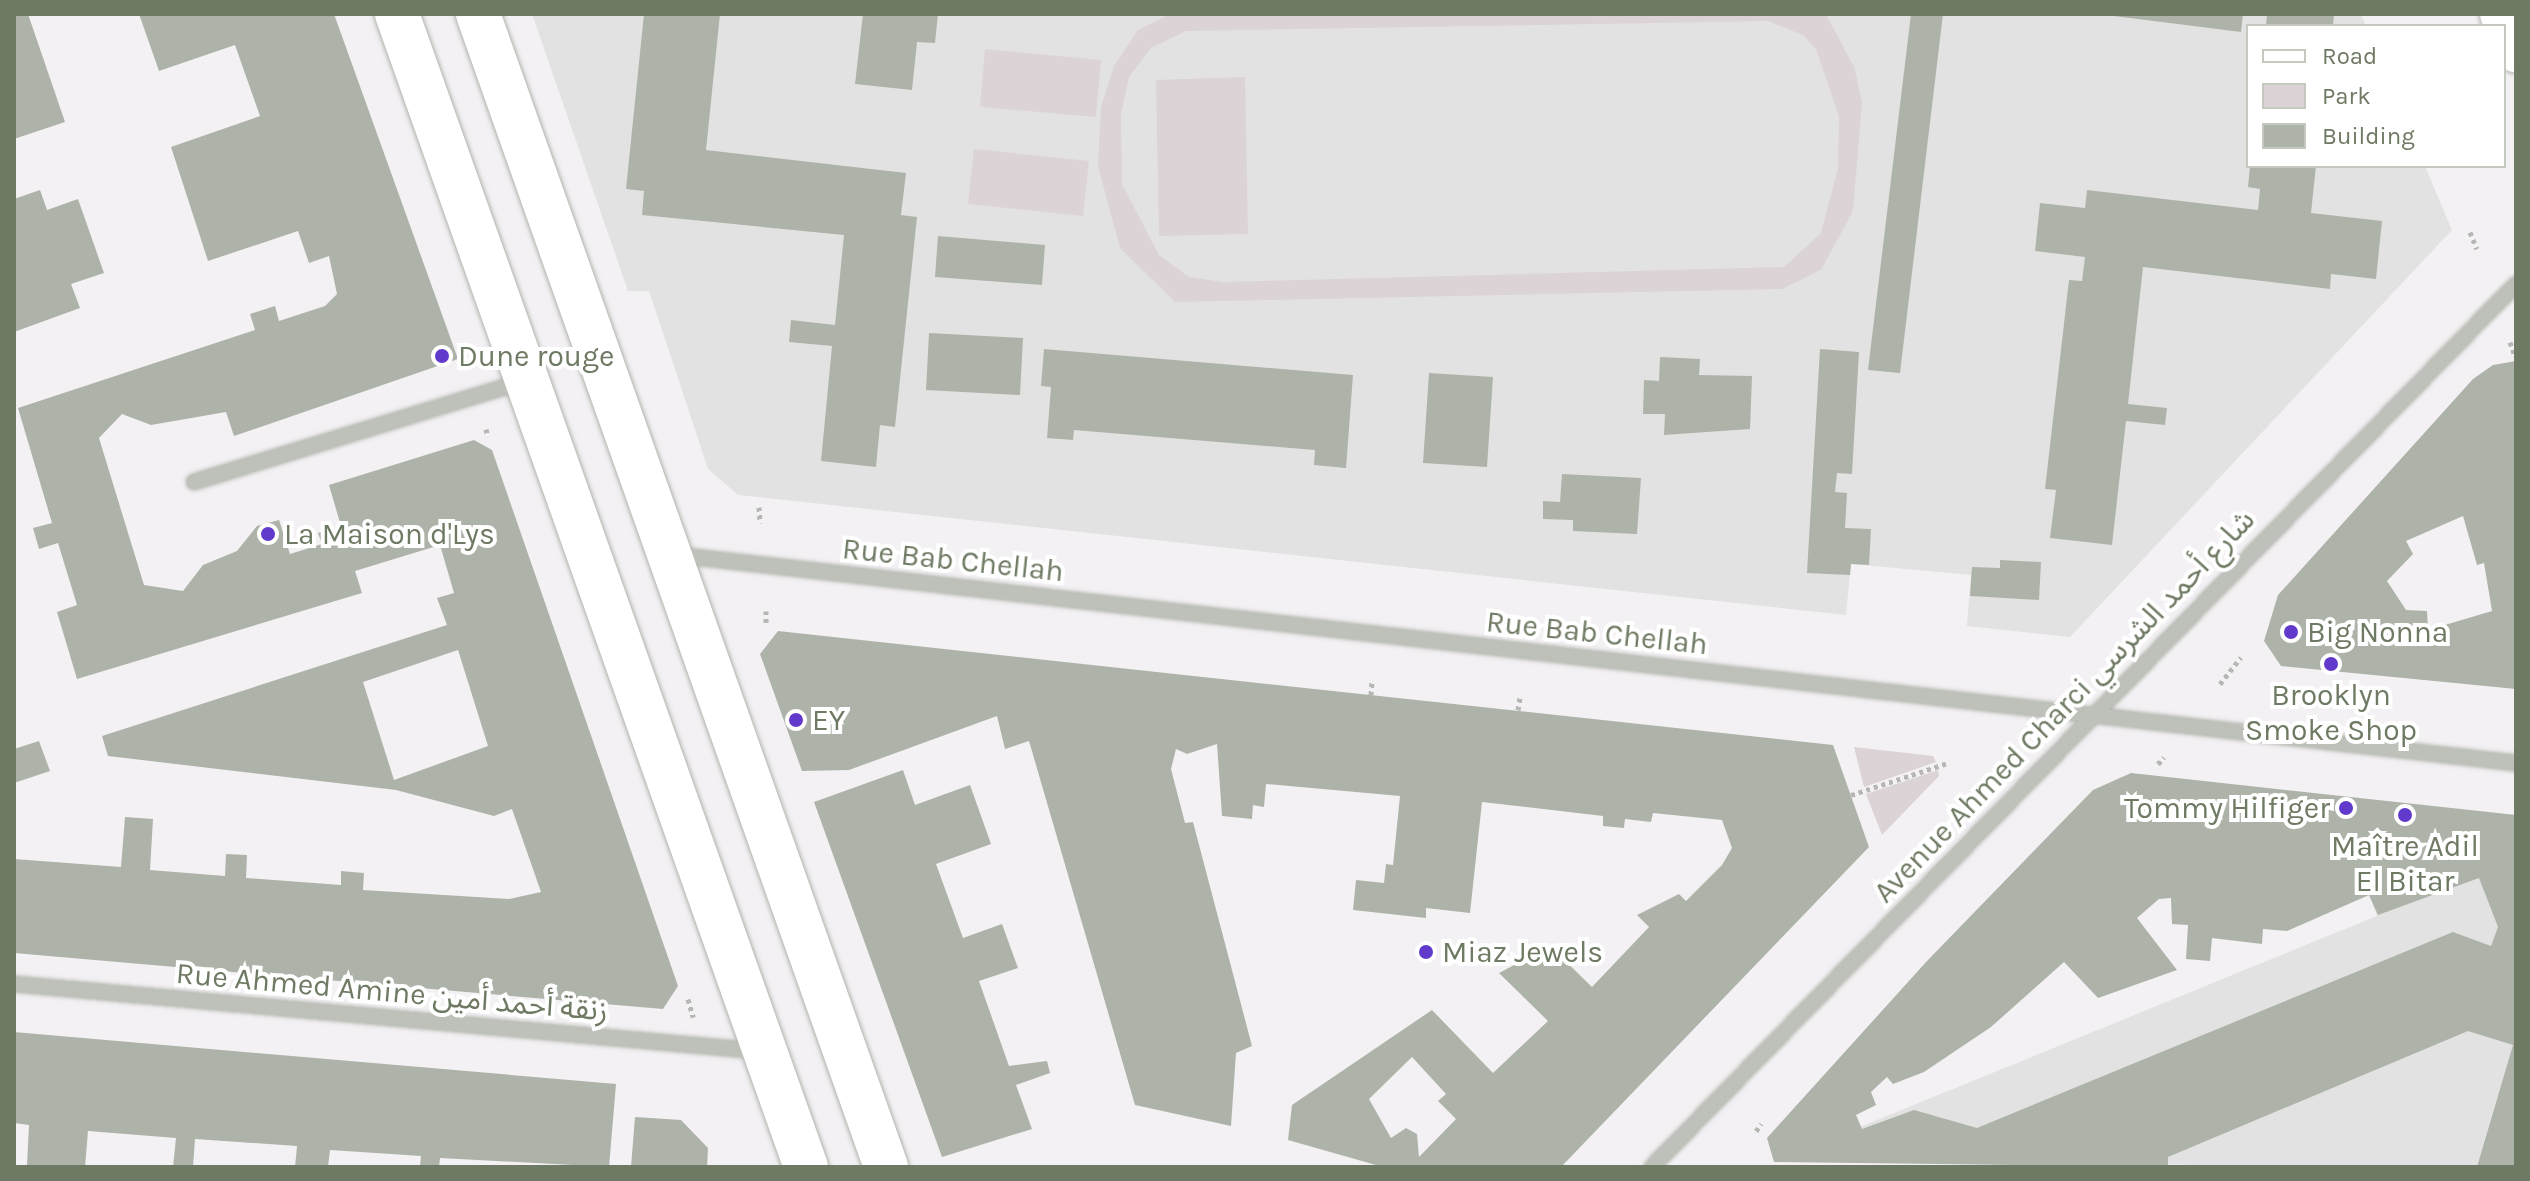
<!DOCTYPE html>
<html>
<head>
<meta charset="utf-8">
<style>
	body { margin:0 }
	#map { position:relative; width:2530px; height:1181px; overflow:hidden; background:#f4f1f4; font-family:Karla,"Noto Sans Arabic",sans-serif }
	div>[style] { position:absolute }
	.built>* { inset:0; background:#e3e2e2 }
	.green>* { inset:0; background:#dbd3d6 }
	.building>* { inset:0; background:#aeb3a9 }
	.path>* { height:5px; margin-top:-2.5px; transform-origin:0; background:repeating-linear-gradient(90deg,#b5b8b2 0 4px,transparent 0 8px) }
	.roads { filter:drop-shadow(0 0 2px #b0b4ac) drop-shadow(0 0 2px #b0b4ac) }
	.minor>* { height:14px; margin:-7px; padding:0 7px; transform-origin:7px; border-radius:7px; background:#bdc1ba }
	.major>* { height:44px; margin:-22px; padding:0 22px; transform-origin:22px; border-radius:22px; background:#fff }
	.dots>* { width:22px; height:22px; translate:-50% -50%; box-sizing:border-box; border:4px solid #fff; border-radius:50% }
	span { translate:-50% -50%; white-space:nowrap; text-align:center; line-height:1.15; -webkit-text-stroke:8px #fff; paint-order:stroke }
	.poi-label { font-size:30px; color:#6e7a63 }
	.left { translate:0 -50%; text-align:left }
	.right { translate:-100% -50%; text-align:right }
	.street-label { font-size:30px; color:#6e7a63 }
	.frame { position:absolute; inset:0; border:16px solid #6e7a63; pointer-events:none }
	.legend { position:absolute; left:2246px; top:24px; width:260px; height:144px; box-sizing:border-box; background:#fff; border:2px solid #c5cac1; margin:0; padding:10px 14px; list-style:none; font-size:24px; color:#6e7a63 }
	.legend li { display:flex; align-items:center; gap:16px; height:40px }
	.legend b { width:40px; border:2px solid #c5cac1 }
</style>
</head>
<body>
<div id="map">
	<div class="built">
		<div style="clip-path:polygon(532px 14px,2361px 14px,2366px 26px,2248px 26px,2248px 166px,2425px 166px,2452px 230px,2070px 637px,1967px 626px,1971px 575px,1851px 564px,1846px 615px,738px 495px,708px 469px,649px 291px,628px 291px)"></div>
		<div style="clip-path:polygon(2516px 815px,2516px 1167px,1774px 1162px,2377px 916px,2369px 895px)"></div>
	</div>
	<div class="green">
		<div style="clip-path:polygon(evenodd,1170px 14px,1826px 14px,1855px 69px,1862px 103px,1853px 211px,1821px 270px,1782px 289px,1175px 302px,1120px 248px,1098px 166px,1101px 107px,1114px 66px,1138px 30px,1170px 14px,1768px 21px,1803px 35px,1816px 49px,1839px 117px,1838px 168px,1821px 233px,1784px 267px,1223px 282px,1189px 277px,1159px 255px,1122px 184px,1121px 115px,1129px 77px,1151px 48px,1186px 31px,1768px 21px)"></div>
		<div style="clip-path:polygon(985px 49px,1101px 60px,1096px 117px,980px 107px)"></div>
		<div style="clip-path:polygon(1245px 77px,1248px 234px,1159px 236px,1156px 80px)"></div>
		<div style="clip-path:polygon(974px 149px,1089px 161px,1083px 216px,968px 204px)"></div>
		<div style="clip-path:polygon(1854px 747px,1933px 756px,1936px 762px,1864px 787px)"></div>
		<div style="clip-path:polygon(1938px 770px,1939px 776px,1882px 835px,1866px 794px)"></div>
	</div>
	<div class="building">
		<div style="clip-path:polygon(14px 14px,28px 14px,65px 122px,14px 139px)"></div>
		<div style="clip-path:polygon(evenodd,139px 14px,334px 14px,458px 359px,234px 436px,226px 412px,151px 425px,122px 414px,99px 438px,144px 585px,183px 591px,203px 565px,237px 551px,257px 526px,279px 520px,290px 554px,322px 544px,318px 533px,341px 526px,329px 485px,474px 440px,492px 450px,678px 986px,663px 1009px,14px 953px,14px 859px,121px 867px,125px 817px,153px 819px,150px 870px,225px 876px,226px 854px,247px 855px,246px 878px,341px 885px,341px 871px,364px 873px,363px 890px,509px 899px,541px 892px,512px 809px,494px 816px,396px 790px,108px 756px,102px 736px,447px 625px,437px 598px,454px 593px,440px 545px,355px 571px,362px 593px,77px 679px,57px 612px,77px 605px,58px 543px,39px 549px,33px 528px,52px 523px,18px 408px,255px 330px,250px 314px,275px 306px,279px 321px,325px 306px,337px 294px,329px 256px,309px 263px,298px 231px,208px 261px,171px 147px,260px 116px,235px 45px,159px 71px,139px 14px,458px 650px,488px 746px,394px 780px,363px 682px,458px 650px)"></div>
		<div style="clip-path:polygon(644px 14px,720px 14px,706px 150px,906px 173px,901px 215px,917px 217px,895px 427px,880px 425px,876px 467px,821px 461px,832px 346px,789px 342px,791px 320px,835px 325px,844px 235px,642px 215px,644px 191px,626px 189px)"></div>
		<div style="clip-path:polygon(863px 14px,938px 14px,935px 43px,917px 42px,912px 90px,855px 84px)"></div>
		<div style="clip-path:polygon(1911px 14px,1943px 14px,1900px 373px,1868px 370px)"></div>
		<div style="clip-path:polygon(2098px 14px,2243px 14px,2241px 32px)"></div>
		<div style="clip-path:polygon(2267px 14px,2334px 14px,2333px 26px,2266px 26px)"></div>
		<div style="clip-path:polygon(2250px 166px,2316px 166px,2311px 213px,2382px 221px,2376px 279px,2331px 274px,2330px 289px,2143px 267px,2128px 404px,2167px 408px,2165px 425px,2126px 421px,2112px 545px,2050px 538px,2056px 490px,2045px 489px,2069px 280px,2082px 281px,2085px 257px,2035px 251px,2040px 203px,2085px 208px,2087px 190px,2258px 210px,2260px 189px,2248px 187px)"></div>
		<div style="clip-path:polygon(40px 190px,47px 210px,78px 199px,104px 273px,71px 284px,80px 308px,14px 332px,14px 199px)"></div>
		<div style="clip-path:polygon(938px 236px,1045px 245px,1042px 285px,935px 277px)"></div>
		<div style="clip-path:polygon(929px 333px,1023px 338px,1020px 395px,926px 390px)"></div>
		<div style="clip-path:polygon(1044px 349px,1353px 375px,1346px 468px,1314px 465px,1315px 450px,1074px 430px,1073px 440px,1047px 438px,1051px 387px,1041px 386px)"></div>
		<div style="clip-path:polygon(1820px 349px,1859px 352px,1852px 474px,1837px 473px,1835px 492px,1847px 493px,1845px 528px,1871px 529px,1869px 565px,1851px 564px,1850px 575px,1807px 573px)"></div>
		<div style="clip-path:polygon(1660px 357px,1700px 359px,1699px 375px,1752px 376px,1750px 429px,1664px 435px,1665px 414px,1643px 414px,1644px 380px,1659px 381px)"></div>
		<div style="clip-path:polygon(evenodd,2516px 361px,2516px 689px,2281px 666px,2264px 641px,2278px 595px,2473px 379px,2493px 365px,2516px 361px,2463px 516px,2477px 565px,2484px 563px,2492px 611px,2428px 630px,2427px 611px,2406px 610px,2387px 581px,2413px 554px,2406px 541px,2463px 516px)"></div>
		<div style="clip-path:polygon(1429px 373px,1493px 377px,1487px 467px,1423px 463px)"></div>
		<div style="clip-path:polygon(1562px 474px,1641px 478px,1637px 534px,1573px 531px,1573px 520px,1543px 519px,1543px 501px,1560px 502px)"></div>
		<div style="clip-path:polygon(2000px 560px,2041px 562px,2039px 600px,1970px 596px,1972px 567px,2000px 568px)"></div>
		<div style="clip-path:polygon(evenodd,778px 631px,1833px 745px,1869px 847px,1561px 1167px,1383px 1167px,1288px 1140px,1292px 1105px,1432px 1010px,1493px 1073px,1548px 1021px,1499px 973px,1550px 946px,1592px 987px,1649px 927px,1637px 915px,1679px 894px,1686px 901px,1722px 865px,1732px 848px,1722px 820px,1653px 813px,1651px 822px,1625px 819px,1624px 828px,1603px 826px,1603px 816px,1482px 802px,1470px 913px,1426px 908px,1426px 918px,1353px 910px,1356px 880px,1384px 883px,1386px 864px,1393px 865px,1400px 796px,1266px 784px,1264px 807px,1253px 805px,1252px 819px,1222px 816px,1217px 744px,1187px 754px,1176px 749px,1171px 769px,1185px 823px,1193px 822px,1252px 1046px,1236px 1053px,1231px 1126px,1135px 1105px,1029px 741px,1005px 749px,997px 716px,849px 770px,802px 771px,760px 654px,778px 631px,1412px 1057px,1446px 1094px,1438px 1101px,1456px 1119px,1419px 1157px,1417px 1134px,1406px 1128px,1391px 1138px,1369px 1099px,1412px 1057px)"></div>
		<div style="clip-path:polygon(39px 741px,50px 771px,14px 783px,14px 749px)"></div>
		<div style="clip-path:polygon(903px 770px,915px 805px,970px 785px,991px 844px,936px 864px,963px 938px,1002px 924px,1018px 968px,979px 981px,1009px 1066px,1047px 1061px,1050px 1073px,1016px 1085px,1032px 1129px,942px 1157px,814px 802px)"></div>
		<div style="clip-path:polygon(evenodd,2131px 773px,2516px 815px,2516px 1167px,2477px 1167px,2513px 1045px,2468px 1031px,2168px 1157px,2168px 1167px,1774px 1162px,1767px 1138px,1927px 961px,2093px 790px,2131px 773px,2479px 878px,2498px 927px,2491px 946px,2453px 932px,1977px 1128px,1914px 1110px,1862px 1129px,1856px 1115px,1876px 1105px,1871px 1092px,1887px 1077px,1893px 1084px,1924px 1072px,1991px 1027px,2064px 962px,2098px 998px,2177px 970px,2137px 918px,2159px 899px,2171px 898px,2172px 924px,2188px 925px,2186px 959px,2210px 961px,2212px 938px,2262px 944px,2263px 929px,2287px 931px,2369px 895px,2378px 915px,2479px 878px)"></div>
		<div style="clip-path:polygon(14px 1032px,616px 1084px,609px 1167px,440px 1158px,439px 1167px,420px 1167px,421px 1156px,330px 1150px,328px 1167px,295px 1167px,297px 1146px,195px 1139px,193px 1167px,173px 1167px,176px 1138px,88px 1131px,85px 1167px,27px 1165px,29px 1125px,14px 1123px)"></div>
		<div style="clip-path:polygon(635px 1117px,681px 1120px,708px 1148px,707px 1167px,631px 1167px)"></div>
	</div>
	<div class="path">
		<div style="left:2470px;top:232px;width:18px;rotate:68deg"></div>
		<div style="left:2510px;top:342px;width:12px;rotate:70deg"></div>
		<div style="left:486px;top:429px;width:8px;rotate:76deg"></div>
		<div style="left:759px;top:507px;width:16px;rotate:86deg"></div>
		<div style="left:766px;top:611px;width:15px;rotate:90deg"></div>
		<div style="left:2220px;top:684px;width:34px;rotate:-52deg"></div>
		<div style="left:1371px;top:695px;width:14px;rotate:-86deg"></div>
		<div style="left:1518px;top:710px;width:13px;rotate:-81deg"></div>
		<div style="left:2158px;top:764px;width:9px;rotate:-49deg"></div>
		<div style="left:1851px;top:795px;width:102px;rotate:-18.3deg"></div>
		<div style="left:688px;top:999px;width:19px;rotate:74deg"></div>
		<div style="left:1756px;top:1131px;width:9px;rotate:-54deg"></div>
	</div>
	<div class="roads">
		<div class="minor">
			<div style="left:194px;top:482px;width:345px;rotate:-17deg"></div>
			<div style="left:676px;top:555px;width:1852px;rotate:6.45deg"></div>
			<div style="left:14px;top:984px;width:748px;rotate:5.14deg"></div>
			<div style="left:1652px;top:1167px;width:1235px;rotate:-45.62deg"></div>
		</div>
		<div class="major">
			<div style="left:397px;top:14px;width:1223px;rotate:70.47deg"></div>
			<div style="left:478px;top:14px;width:1223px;rotate:70.51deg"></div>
			<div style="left:2502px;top:14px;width:39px;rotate:69deg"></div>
		</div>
	</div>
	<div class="dots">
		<div style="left:442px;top:356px;background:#613acc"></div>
		<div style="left:268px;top:534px;background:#613acc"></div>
		<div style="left:2291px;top:632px;background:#613acc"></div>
		<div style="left:2331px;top:664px;background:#613acc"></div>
		<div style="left:796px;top:720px;background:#613acc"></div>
		<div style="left:2346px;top:808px;background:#613acc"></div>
		<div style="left:2405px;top:815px;background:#613acc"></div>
		<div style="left:1426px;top:952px;background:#613acc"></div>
	</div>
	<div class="poi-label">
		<span class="left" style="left:458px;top:356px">Dune rouge</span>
		<span class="left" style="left:284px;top:534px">La Maison d'Lys</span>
		<span class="left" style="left:2307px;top:632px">Big Nonna</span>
		<span style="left:2331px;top:712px">Brooklyn<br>Smoke Shop</span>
		<span class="left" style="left:812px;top:720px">EY</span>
		<span class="right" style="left:2330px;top:808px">Tommy Hilfiger</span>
		<span style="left:2405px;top:863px">Maître Adil<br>El Bitar</span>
		<span class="left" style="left:1442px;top:952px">Miaz Jewels</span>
	</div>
	<div class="street-label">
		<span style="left:953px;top:560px;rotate:6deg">Rue Bab Chellah</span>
		<span style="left:1597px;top:633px;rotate:6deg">Rue Bab Chellah</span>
		<span style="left:2064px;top:706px;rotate:-46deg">Avenue Ahmed Charci شارع أحمد الشرسي</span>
		<span style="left:392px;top:992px;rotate:5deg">Rue Ahmed Amine زنقة أحمد أمين</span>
	</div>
	<div class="frame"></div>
	<ul class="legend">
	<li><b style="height:10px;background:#fff"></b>Road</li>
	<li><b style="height:22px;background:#dbd3d6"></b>Park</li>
	<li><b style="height:22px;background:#aeb3a9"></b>Building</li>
	</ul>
</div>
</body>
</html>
